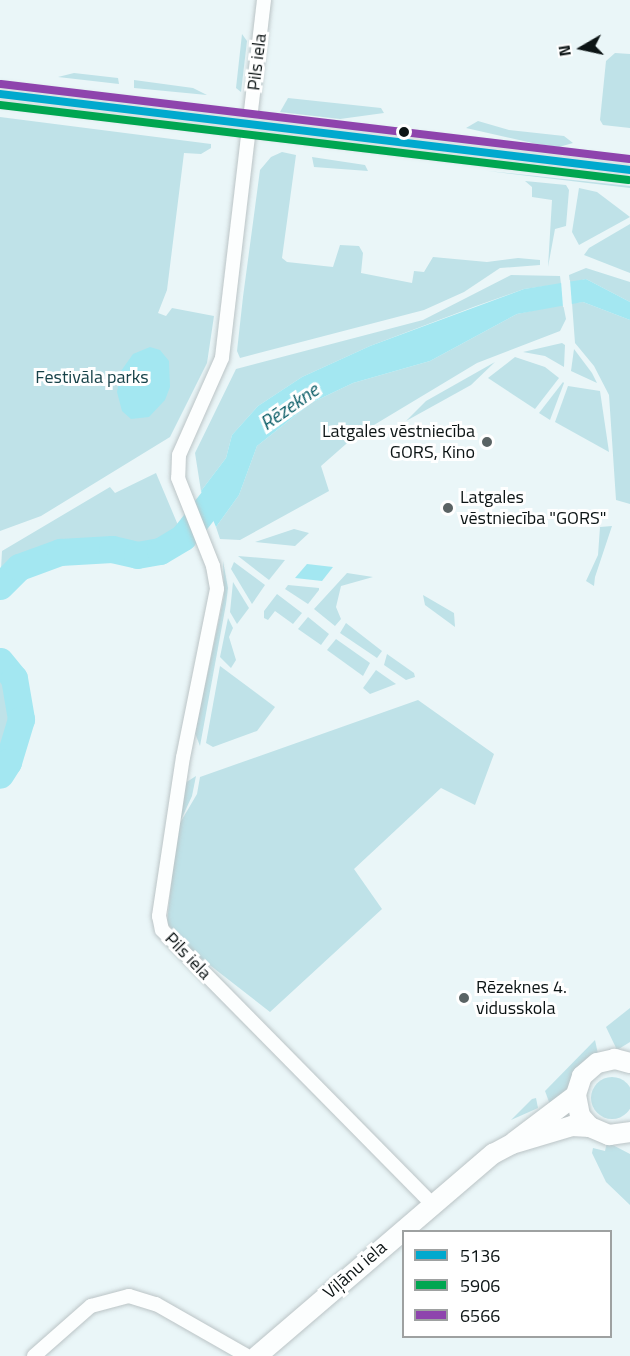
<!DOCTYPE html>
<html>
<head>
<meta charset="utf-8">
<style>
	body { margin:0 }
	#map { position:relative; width:630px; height:1356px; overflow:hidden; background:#eaf6f8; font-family:"Titillium Web",sans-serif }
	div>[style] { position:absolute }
	.green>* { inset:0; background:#bfe2e8 }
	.round { border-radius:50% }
	.water>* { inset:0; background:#a3e7f1 }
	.pier>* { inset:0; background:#eaf6f8 }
	.river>* { height:27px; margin:-13.5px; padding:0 13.5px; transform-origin:13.5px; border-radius:13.5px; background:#a3e7f1 }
	.roads { filter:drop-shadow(0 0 2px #bbc4c6) drop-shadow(0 0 2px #bbc4c6) }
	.street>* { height:14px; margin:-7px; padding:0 7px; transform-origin:7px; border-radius:7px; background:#fcfefe }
	.secondary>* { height:20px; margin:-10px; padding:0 10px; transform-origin:10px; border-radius:10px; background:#fcfefe }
	.primary>* { height:21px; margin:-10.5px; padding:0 10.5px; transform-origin:10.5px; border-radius:10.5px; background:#dbe4e5 }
	.bus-1>* { height:8px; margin:-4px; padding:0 4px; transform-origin:4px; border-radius:4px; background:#00a9ce }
	.bus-2>* { height:8px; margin:-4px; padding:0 4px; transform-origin:4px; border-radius:4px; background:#00a651 }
	.bus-3>* { height:8px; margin:-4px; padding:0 4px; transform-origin:4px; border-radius:4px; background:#8e44ad }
	.dots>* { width:16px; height:16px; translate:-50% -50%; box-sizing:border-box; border:3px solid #fff; border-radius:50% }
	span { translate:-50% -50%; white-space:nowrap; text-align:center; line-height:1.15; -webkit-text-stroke:6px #fff; paint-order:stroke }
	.street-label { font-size:18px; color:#0c1415 }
	.park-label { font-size:18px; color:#174249 }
	.poi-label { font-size:18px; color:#0c1415 }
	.right { translate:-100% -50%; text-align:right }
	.left { translate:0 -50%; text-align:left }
	.water-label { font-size:20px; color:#0a5c66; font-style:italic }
	.legend { position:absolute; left:402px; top:1230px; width:210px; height:108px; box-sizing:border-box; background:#fff; border:2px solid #9ea1a1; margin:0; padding:8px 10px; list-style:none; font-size:18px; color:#0c1415 }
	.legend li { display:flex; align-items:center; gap:12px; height:30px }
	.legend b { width:30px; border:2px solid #9ea1a1 }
	.north { position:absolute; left:552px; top:18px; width:60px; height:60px; -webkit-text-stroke:4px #fff; paint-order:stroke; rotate:261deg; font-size:16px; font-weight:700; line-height:24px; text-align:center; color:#0c1415 }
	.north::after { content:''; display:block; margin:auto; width:21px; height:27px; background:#0c1415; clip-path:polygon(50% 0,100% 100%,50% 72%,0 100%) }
</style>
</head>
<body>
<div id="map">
	<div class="green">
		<div style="clip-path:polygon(242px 34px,247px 41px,241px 92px,236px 88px)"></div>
		<div style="clip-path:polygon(615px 53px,630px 54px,630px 128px,603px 125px,600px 120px,606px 61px)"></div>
		<div style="clip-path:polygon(74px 73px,118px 78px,119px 84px,58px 77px)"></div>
		<div style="clip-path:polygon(134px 80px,193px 88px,207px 95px,134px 88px)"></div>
		<div style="clip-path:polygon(288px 98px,381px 108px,384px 113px,340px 119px,280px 112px)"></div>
		<div style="clip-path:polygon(0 117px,211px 144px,211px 148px,201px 154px,184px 153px,167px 290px,158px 313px,166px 316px,172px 308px,214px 316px,207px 363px,170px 437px,41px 516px,0 531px)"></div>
		<div style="clip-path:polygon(478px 121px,509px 130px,564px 136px,573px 143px,559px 147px,537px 144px,466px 128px)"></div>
		<div style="clip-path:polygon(282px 152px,296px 155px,282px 258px,287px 262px,333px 267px,340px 245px,359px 246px,363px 253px,361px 273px,412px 283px,414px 271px,424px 272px,433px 257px,487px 262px,518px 258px,540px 260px,540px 265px,500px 268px,464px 292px,424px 310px,240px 358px,237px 351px,243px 297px,260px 170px,271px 157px)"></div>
		<div style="clip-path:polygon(312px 157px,365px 165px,368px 171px,314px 167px)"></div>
		<div style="clip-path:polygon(488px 171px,630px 186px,630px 188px)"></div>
		<div style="clip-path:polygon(525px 181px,566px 185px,569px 190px,566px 226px,555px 229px,548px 267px,552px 200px,532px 197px,532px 187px)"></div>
		<div style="clip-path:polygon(579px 188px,597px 192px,630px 217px,579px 245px,572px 232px)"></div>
		<div style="clip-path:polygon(630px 224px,630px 273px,584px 255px,589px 248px)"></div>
		<div style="clip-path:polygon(586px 268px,630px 282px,630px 302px,586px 279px,570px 283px,569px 275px)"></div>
		<div style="clip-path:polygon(511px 275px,560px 276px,561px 284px,524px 289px,476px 306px,370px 346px,302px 377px,258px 406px,232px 435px,226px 458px,201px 491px,195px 453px,236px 369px,423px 320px)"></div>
		<div style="clip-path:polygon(583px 302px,630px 320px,630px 504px,616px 500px,609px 395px,594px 366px,575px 343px,572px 303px)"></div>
		<div style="clip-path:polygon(563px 304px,566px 319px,560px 331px,477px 363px,354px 437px,321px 466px,329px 491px,240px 540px,220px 539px,216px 527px,239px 495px,257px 446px,311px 403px,353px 383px,430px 361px,517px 314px)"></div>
		<div style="clip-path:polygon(562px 343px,565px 345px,564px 367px,545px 356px,523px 352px)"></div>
		<div style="clip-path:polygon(574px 349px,592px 373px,597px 383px,571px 371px)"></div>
		<div style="clip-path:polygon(515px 357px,545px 367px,559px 378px,535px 409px,488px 378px)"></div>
		<div style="clip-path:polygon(495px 362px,471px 385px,406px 421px,426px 401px)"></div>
		<div style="clip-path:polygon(563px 382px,564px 383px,550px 420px,539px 413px)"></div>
		<div style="clip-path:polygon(568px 386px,600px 391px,609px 452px,555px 422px)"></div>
		<div style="clip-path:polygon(156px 473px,183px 537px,160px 551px,138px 555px,67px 551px,13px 571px,0 587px,2px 551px,110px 487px,115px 493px)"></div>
		<div style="clip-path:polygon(612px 526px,595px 577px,594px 586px,586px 581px,598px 555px,600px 527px)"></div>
		<div style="clip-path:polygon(294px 529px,309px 533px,295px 546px,255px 542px)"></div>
		<div style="clip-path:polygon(238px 556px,285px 560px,269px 580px)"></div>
		<div style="clip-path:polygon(223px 561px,228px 588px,226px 604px,200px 746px,195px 733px,224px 596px)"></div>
		<div style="clip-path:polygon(234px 562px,265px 585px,252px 604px,231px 569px)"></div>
		<div style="clip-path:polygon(347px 573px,373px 577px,341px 586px,336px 607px,341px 619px,335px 626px,314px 609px)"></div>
		<div style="clip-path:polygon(233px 582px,249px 608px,237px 624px,230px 612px)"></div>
		<div style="clip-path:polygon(288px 585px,319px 588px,319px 590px,308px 604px,285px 589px)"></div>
		<div style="clip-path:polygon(277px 594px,302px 613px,293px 624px,275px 611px,268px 620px,264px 618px,264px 611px)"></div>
		<div style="clip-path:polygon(423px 595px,454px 613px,455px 627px,425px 605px)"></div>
		<div style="clip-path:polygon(308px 617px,329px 634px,321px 645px,298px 629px)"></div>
		<div style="clip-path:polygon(228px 618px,233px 628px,229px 637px,236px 660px,231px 668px,220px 657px)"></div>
		<div style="clip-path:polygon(346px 623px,382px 651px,377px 658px,340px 633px)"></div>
		<div style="clip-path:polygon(336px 639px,370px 663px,363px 676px,327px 650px)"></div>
		<div style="clip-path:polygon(387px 654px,414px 673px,415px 677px,406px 680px,384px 665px)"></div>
		<div style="clip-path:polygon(0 661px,14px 678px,21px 719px,0 771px)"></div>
		<div style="clip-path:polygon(220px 666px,275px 707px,257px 731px,213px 747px,206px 743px)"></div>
		<div style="clip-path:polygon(376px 670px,396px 684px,370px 694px,363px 688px)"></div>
		<div style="clip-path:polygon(418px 700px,494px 754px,475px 805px,441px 788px,354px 869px,382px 909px,270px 1012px,193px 952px,167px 923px,177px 828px,197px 794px,200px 777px)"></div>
		<div style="clip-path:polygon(196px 776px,192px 796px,180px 822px,185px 783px)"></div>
		<div style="clip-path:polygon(630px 1008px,630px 1042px,617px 1050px,606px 1027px)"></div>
		<div style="clip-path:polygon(595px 1040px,598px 1054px,552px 1110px,545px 1091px)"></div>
		<div class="round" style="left:591px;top:1077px;width:42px;height:42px"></div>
		<div style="clip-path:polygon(536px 1098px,538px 1108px,511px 1120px,532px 1099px)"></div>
		<div style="clip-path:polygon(607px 1142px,630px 1154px,630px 1205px,606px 1182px,592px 1153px,593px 1148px,605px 1151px)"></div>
	</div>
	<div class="water">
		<div style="clip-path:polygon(586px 279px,630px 302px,630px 320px,583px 302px,517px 314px,430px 361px,353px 383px,311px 403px,257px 446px,239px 495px,216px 527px,201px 491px,226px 458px,232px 435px,258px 406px,302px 377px,370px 346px,524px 289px)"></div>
		<div style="clip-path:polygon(150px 347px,160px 350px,169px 361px,170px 387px,165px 400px,149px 417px,131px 419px,122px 411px,117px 392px,121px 371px,133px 354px)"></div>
		<div style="clip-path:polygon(307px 564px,333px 567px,322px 581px,295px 578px)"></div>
	</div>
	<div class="pier">
		<div style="clip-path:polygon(570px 280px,572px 306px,563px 307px,561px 281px)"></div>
	</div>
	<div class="river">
		<div style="left:0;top:586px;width:27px;rotate:-45deg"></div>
		<div style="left:19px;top:567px;width:44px;rotate:-20.1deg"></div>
		<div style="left:60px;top:552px;width:52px;rotate:-3.3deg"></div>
		<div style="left:112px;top:549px;width:26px;rotate:13deg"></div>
		<div style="left:137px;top:555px;width:23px;rotate:-10deg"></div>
		<div style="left:160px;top:551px;width:27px;rotate:-31deg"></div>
		<div style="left:183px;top:537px;width:76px;rotate:-51.9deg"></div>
		<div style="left:0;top:661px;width:22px;rotate:51deg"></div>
		<div style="left:14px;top:678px;width:42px;rotate:80.3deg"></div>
		<div style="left:21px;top:719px;width:45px;rotate:106.8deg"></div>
		<div style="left:8px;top:762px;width:15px;rotate:122deg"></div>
	</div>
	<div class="roads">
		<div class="street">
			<div style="left:264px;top:0;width:360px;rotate:96.7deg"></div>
			<div style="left:222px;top:358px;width:106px;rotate:113.9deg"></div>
			<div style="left:179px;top:455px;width:23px;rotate:92deg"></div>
			<div style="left:178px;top:478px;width:95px;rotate:68.3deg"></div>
			<div style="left:213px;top:566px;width:23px;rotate:80deg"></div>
			<div style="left:217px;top:589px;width:171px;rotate:101.4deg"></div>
			<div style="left:183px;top:757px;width:161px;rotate:98.6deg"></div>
			<div style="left:159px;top:916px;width:14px;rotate:78deg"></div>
			<div style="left:162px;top:930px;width:385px;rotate:45.4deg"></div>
			<div style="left:34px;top:1356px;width:76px;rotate:-41.3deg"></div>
			<div style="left:91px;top:1306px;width:39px;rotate:-15deg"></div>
			<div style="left:129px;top:1296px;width:28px;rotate:17deg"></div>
			<div style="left:156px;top:1304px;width:105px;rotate:29.7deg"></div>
		</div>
		<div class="secondary">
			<div style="left:630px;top:1063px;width:16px;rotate:-165deg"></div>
			<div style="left:615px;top:1059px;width:18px;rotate:167deg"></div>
			<div style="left:597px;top:1063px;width:20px;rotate:139deg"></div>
			<div style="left:582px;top:1076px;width:20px;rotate:108deg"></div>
			<div style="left:576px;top:1095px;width:21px;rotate:79deg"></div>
			<div style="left:580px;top:1116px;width:15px;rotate:48deg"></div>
			<div style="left:590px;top:1127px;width:21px;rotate:23deg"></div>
			<div style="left:609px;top:1135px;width:21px;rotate:-8deg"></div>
			<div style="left:514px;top:1142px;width:78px;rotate:-37.2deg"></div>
			<div style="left:257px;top:1356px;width:311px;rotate:-40.6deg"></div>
			<div style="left:493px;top:1154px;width:21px;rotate:-28deg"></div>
			<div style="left:512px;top:1144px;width:63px;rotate:-16.7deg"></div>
			<div style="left:572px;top:1126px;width:18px;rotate:3deg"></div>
		</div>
		<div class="primary">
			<div style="left:0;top:94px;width:635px;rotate:6.88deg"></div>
		</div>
	</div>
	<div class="bus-1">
		<div style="left:0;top:94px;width:635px;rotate:6.88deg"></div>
	</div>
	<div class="bus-2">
		<div style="left:0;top:105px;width:633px;rotate:6.8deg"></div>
	</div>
	<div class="bus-3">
		<div style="left:1px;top:84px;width:633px;rotate:6.8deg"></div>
	</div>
	<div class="dots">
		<div style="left:404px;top:132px;background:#0c1415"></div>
		<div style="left:487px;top:442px;background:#5a6364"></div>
		<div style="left:448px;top:508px;background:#5a6364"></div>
		<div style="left:464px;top:998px;background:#5a6364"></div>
	</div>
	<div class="street-label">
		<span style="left:257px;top:62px;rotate:-83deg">Pils iela</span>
		<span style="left:188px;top:956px;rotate:46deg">Pils iela</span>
		<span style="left:355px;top:1270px;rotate:-41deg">Viļānu iela</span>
	</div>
	<div class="park-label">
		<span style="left:92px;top:377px">Festivāla parks</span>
	</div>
	<div class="poi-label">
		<span class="right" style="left:475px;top:442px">Latgales vēstniecība<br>GORS, Kino</span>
		<span class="left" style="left:460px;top:508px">Latgales<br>vēstniecība "GORS"</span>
		<span class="left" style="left:476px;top:998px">Rēzeknes 4.<br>vidusskola</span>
	</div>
	<div class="water-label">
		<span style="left:289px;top:406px;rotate:-35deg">Rēzekne</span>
	</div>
	<ul class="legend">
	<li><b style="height:8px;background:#00a9ce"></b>5136</li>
	<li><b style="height:8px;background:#00a651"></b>5906</li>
	<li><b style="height:8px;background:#8e44ad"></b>6566</li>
	</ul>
	<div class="north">N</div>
</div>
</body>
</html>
